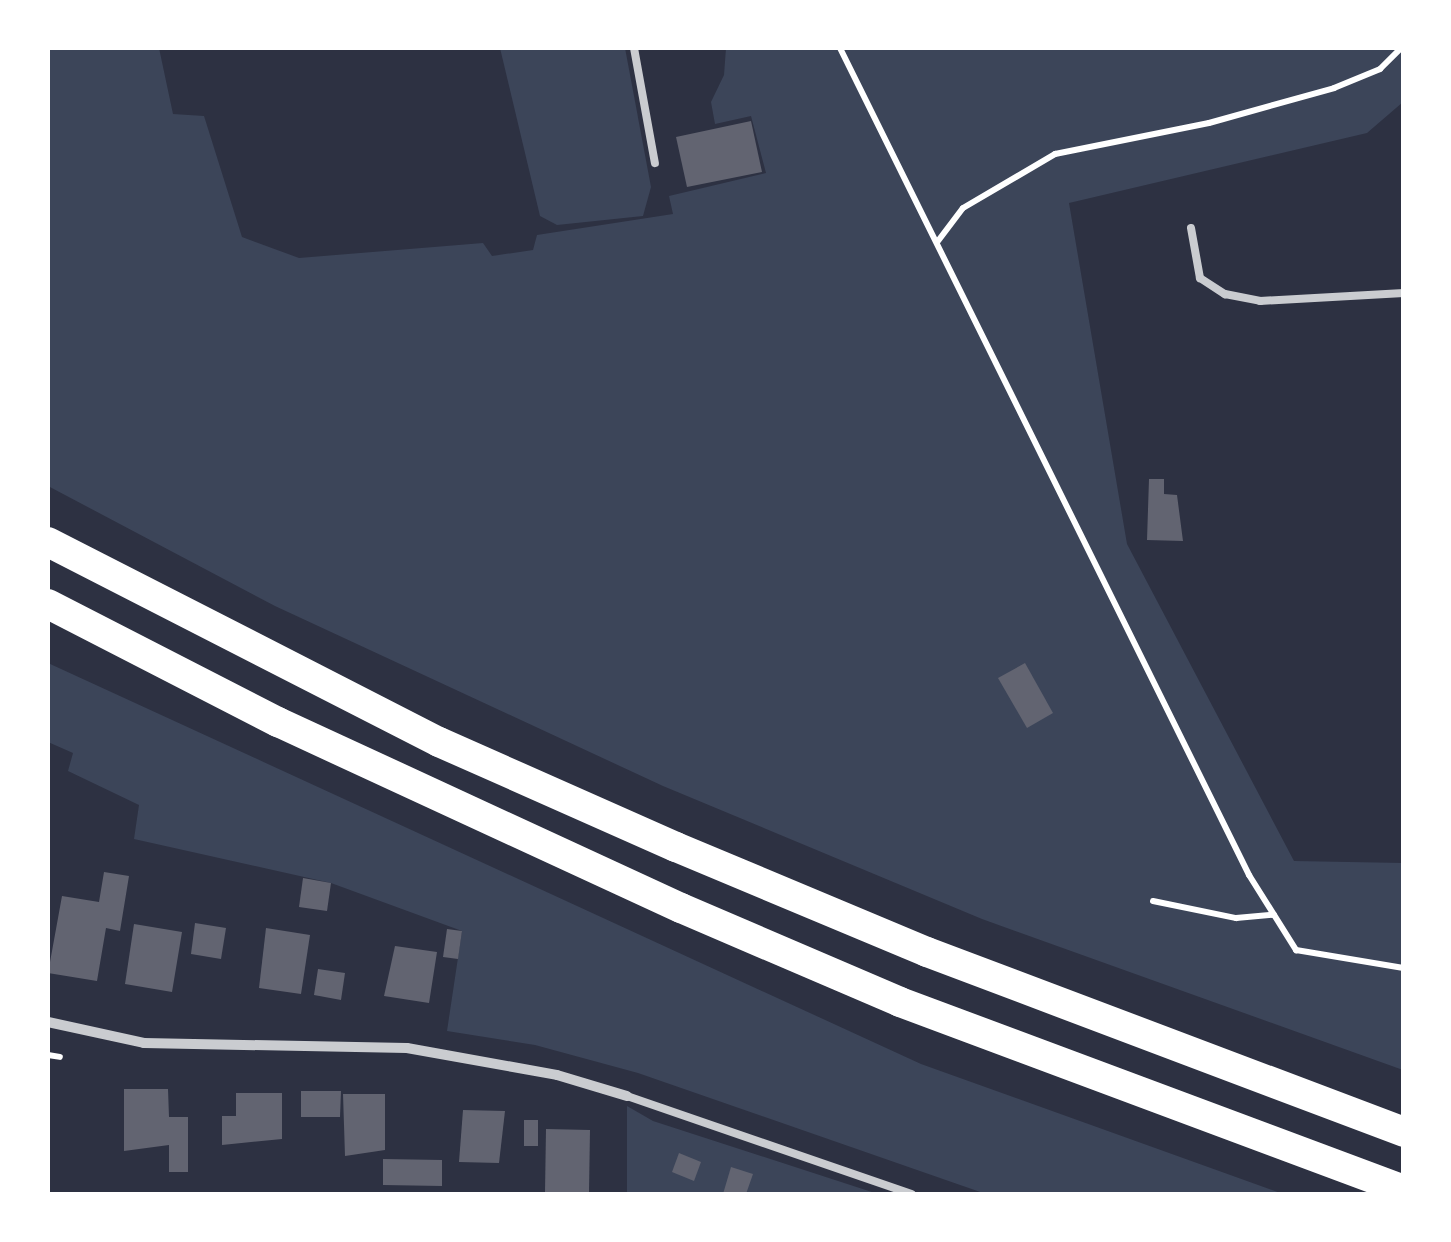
<!DOCTYPE html>
<html>
<head>
<meta charset="utf-8">
<style>
	body { margin:0 }
	#map { position:relative; width:1451px; height:1242px; overflow:hidden; background:#2d3142; font-family:Arial,sans-serif }
	div>[style] { position:absolute }
	.green>* { inset:0; background:#3c4559 }
	.building>* { inset:0; background:#626471 }
	.path>* { height:6px; margin:-3px; padding:0 3px; transform-origin:3px; border-radius:3px; background:#fff }
	.service>* { height:8px; margin:-4px; padding:0 4px; transform-origin:4px; border-radius:4px; background:#caccd0 }
	.minor>* { height:10px; margin:-5px; padding:0 5px; transform-origin:5px; border-radius:5px; background:#caccd0 }
	.motorway>* { height:30px; margin:-15px; padding:0 15px; transform-origin:15px; border-radius:15px; background:#fff }
	span { translate:-50% -50%; white-space:nowrap; text-align:center; line-height:1.15; -webkit-text-stroke:9px #fff; paint-order:stroke }
	.frame { position:absolute; inset:0; border:50px solid #fff; pointer-events:none }
</style>
</head>
<body>
<div id="map">
	<div class="green">
		<div style="clip-path:polygon(48px 48px,159px 48px,173px 114px,204px 116px,242px 237px,299px 258px,483px 243px,492px 256px,533px 250px,537px 235px,673px 214px,669px 196px,766px 173px,751px 116px,715px 124px,711px 102px,724px 75px,726px 48px,1403px 48px,1403px 102px,1367px 133px,1069px 203px,1127px 544px,1294px 861px,1403px 863px,1403px 1070px,982px 919px,663px 786px,275px 606px,48px 486px)"></div>
		<div style="clip-path:polygon(500px 48px,625px 48px,651px 187px,643px 216px,557px 225px,540px 216px)"></div>
		<div style="clip-path:polygon(48px 663px,921px 1064px,1283px 1194px,986px 1194px,638px 1073px,535px 1045px,447px 1031px,462px 931px,331px 883px,134px 839px,139px 805px,68px 771px,73px 753px,48px 742px)"></div>
		<div style="clip-path:polygon(627px 1106px,653px 1121px,878px 1194px,627px 1194px)"></div>
	</div>
	<div class="building">
		<div style="clip-path:polygon(751px 121px,762px 172px,687px 187px,676px 137px)"></div>
		<div style="clip-path:polygon(1149px 479px,1164px 479px,1164px 494px,1177px 495px,1183px 541px,1147px 540px)"></div>
		<div style="clip-path:polygon(1025px 663px,1053px 713px,1027px 728px,998px 678px)"></div>
		<div style="clip-path:polygon(104px 872px,129px 876px,120px 931px,106px 928px,97px 981px,48px 973px,62px 896px,99px 902px)"></div>
		<div style="clip-path:polygon(303px 878px,331px 883px,327px 911px,299px 907px)"></div>
		<div style="clip-path:polygon(195px 923px,226px 928px,221px 959px,191px 954px)"></div>
		<div style="clip-path:polygon(134px 924px,182px 932px,172px 992px,125px 984px)"></div>
		<div style="clip-path:polygon(266px 928px,310px 935px,301px 994px,259px 988px)"></div>
		<div style="clip-path:polygon(447px 929px,462px 931px,458px 959px,443px 957px)"></div>
		<div style="clip-path:polygon(395px 946px,437px 952px,429px 1003px,384px 996px)"></div>
		<div style="clip-path:polygon(318px 969px,345px 973px,341px 1000px,314px 995px)"></div>
		<div style="clip-path:polygon(124px 1089px,168px 1089px,169px 1117px,188px 1117px,188px 1172px,169px 1172px,169px 1145px,124px 1151px)"></div>
		<div style="clip-path:polygon(301px 1091px,341px 1091px,340px 1117px,301px 1117px)"></div>
		<div style="clip-path:polygon(236px 1093px,282px 1093px,282px 1139px,222px 1145px,222px 1116px,236px 1116px)"></div>
		<div style="clip-path:polygon(343px 1094px,385px 1094px,385px 1150px,345px 1156px)"></div>
		<div style="clip-path:polygon(463px 1110px,505px 1111px,499px 1163px,459px 1162px)"></div>
		<div style="clip-path:polygon(524px 1120px,538px 1120px,538px 1146px,524px 1146px)"></div>
		<div style="clip-path:polygon(546px 1129px,590px 1130px,589px 1192px,545px 1192px)"></div>
		<div style="clip-path:polygon(679px 1153px,701px 1162px,694px 1181px,672px 1172px)"></div>
		<div style="clip-path:polygon(383px 1159px,442px 1160px,442px 1186px,383px 1185px)"></div>
		<div style="clip-path:polygon(731px 1167px,753px 1174px,746px 1194px,723px 1194px)"></div>
	</div>
	<div class="path">
		<div style="left:840px;top:48px;width:923px;rotate:63.68deg"></div>
		<div style="left:1249px;top:875px;width:89px;rotate:57.9deg"></div>
		<div style="left:1296px;top:950px;width:109px;rotate:9.5deg"></div>
		<div style="left:938px;top:241px;width:41px;rotate:-52.9deg"></div>
		<div style="left:963px;top:208px;width:107px;rotate:-30.4deg"></div>
		<div style="left:1055px;top:154px;width:157px;rotate:-11.4deg"></div>
		<div style="left:1209px;top:123px;width:130px;rotate:-15.6deg"></div>
		<div style="left:1334px;top:88px;width:50px;rotate:-22.4deg"></div>
		<div style="left:1380px;top:69px;width:30px;rotate:-45deg"></div>
		<div style="left:1153px;top:901px;width:85px;rotate:11.6deg"></div>
		<div style="left:1236px;top:918px;width:38px;rotate:-5deg"></div>
		<div style="left:48px;top:1055px;width:12px;rotate:9deg"></div>
	</div>
	<div class="service">
		<div style="left:634px;top:48px;width:117px;rotate:79.7deg"></div>
		<div style="left:1191px;top:228px;width:51px;rotate:79.8deg"></div>
		<div style="left:1200px;top:278px;width:30px;rotate:33deg"></div>
		<div style="left:1225px;top:294px;width:36px;rotate:11deg"></div>
		<div style="left:1260px;top:301px;width:144px;rotate:-3.2deg"></div>
		<div style="left:627px;top:1096px;width:301px;rotate:19deg"></div>
	</div>
	<div class="minor">
		<div style="left:48px;top:1022px;width:98px;rotate:12.3deg"></div>
		<div style="left:144px;top:1043px;width:263px;rotate:1.1deg"></div>
		<div style="left:407px;top:1048px;width:152px;rotate:10.2deg"></div>
		<div style="left:557px;top:1075px;width:73px;rotate:16.7deg"></div>
	</div>
	<div class="motorway">
		<div style="left:48px;top:542px;width:439px;rotate:27.1deg"></div>
		<div style="left:439px;top:742px;width:259px;rotate:23.9deg"></div>
		<div style="left:676px;top:847px;width:272px;rotate:22.7deg"></div>
		<div style="left:927px;top:952px;width:510px;rotate:20.67deg"></div>
		<div style="left:48px;top:604px;width:259px;rotate:27.2deg"></div>
		<div style="left:278px;top:722px;width:444px;rotate:24.8deg"></div>
		<div style="left:681px;top:908px;width:238px;rotate:23.2deg"></div>
		<div style="left:900px;top:1002px;width:538px;rotate:20.46deg"></div>
	</div>
	<div class="frame"></div>
</div>
</body>
</html>
